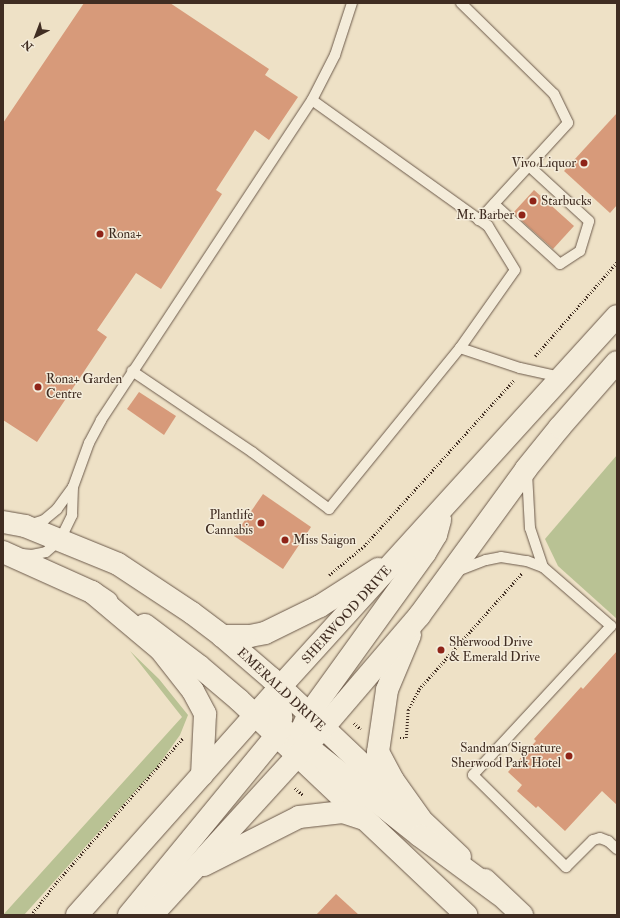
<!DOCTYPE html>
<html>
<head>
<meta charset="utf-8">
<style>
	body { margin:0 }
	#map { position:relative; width:620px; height:918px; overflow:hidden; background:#eee1c6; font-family:"IM FELL Double Pica",serif }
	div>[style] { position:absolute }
	.green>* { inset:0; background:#b9c294 }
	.building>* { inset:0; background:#d79a7a }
	.path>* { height:2.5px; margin-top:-1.25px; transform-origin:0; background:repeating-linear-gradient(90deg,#402d22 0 1px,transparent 0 3px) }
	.roads { filter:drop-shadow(0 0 1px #6c5a4b) drop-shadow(0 0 1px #6c5a4b) }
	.service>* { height:10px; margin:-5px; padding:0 5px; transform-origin:5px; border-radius:5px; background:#f4ecda }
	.tertiary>* { height:22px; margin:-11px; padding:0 11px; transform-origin:11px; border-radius:11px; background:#f4ecda }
	.secondary>* { height:22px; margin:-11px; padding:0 11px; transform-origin:11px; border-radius:11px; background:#f4ecda }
	.dots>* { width:11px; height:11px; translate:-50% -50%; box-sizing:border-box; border:2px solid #f4ecda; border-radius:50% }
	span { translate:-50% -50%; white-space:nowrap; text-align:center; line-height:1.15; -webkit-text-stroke:3px #f4ecda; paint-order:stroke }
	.poi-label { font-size:13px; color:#402d22 }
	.right { translate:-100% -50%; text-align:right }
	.left { translate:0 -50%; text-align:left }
	.street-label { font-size:13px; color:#402d22 }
	.frame { position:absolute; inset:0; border:4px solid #402d22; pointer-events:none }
	.north { position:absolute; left:16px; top:16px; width:40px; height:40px; -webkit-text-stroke:3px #f4ecda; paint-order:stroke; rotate:222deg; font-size:11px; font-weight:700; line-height:16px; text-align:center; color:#402d22 }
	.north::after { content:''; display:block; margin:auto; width:14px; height:18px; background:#402d22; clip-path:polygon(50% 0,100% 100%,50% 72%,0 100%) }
</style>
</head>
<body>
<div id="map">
	<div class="green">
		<div style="clip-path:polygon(617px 455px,617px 619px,558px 566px,545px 539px)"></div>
		<div style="clip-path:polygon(130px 651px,159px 679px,188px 715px,180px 735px,157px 767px,24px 915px,3px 915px,182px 717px)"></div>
	</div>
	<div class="building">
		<div style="clip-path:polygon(84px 3px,170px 3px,269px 69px,265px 75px,298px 97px,269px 140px,255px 130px,216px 190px,222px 194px,161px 289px,136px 273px,97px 330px,107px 337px,37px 442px,3px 420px,3px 123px)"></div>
		<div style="clip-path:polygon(617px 113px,617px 205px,610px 213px,564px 171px)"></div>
		<div style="clip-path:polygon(534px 190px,574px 226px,553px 249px,513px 213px)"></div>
		<div style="clip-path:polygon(139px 392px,176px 416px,164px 435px,127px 409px)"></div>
		<div style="clip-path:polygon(263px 494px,311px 527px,283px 569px,234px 536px)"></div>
		<div style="clip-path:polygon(617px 651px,617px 805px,602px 791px,565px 831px,538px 806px,536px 808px,517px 791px,522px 785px,508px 772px,536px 741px,534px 739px,581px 687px,583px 689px)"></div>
		<div style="clip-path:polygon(336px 894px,359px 915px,316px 915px)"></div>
	</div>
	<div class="path">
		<div style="left:535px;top:356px;width:125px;rotate:-48.9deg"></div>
		<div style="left:329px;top:575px;width:45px;rotate:-39.6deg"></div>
		<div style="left:364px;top:546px;width:224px;rotate:-47.9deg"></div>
		<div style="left:354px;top:723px;width:9px;rotate:41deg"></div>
		<div style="left:400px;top:738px;width:6px"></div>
		<div style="left:406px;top:738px;width:28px;rotate:-86deg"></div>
		<div style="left:408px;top:710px;width:24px;rotate:-62deg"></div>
		<div style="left:419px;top:689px;width:155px;rotate:-48.4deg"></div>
		<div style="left:295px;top:788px;width:12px;rotate:42deg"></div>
		<div style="left:31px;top:915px;width:39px;rotate:-52deg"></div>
		<div style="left:55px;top:884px;width:194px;rotate:-48.8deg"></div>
	</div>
	<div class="roads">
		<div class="service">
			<div style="left:461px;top:3px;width:130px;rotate:44.4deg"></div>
			<div style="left:554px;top:94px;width:32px;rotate:64deg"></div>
			<div style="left:568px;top:123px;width:132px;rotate:132.5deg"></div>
			<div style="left:494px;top:204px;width:89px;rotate:42.3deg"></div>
			<div style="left:560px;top:264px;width:24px;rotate:-33deg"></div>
			<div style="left:580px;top:251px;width:31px;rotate:-73deg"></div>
			<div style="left:589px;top:221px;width:81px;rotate:-137.5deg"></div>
			<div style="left:460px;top:348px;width:63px;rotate:18.4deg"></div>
			<div style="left:520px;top:368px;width:42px;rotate:12.4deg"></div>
			<div style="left:132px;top:371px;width:145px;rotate:34deg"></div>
			<div style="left:252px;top:452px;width:96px;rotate:36.5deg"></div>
			<div style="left:329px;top:509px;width:208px;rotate:-50.9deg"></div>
			<div style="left:460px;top:348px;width:95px;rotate:-54.8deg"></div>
			<div style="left:515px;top:270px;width:52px;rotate:-121.5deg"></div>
			<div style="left:488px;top:226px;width:216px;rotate:-144.4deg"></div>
			<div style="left:527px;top:473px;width:55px;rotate:86.9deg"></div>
			<div style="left:530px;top:528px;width:41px;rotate:71.6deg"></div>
			<div style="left:29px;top:525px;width:16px;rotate:-18deg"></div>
			<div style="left:44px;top:520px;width:17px;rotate:-40deg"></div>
			<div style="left:57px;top:509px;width:27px;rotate:-54deg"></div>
			<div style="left:22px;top:554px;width:10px;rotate:6deg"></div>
			<div style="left:32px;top:555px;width:14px;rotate:-12deg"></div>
			<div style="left:46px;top:552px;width:18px;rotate:-41deg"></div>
			<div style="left:60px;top:540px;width:28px;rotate:-64deg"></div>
			<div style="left:72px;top:515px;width:28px;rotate:-88deg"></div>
			<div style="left:73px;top:487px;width:47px;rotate:-70deg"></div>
			<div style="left:89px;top:443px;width:26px;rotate:-62deg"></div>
			<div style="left:101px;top:420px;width:383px;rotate:-56.6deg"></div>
			<div style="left:312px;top:100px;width:51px;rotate:-62.9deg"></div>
			<div style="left:335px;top:55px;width:55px;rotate:-71.9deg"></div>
			<div style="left:457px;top:571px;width:31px;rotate:-21deg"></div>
			<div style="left:486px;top:560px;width:15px;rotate:-11deg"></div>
			<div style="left:501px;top:557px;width:26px;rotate:9deg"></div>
			<div style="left:527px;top:561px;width:17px;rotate:21deg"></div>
			<div style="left:543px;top:567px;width:90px;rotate:40.9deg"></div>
			<div style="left:611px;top:626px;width:203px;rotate:132.8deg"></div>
			<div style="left:473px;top:775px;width:131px;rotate:44.7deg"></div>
			<div style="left:566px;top:867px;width:38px;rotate:-45deg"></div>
			<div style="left:593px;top:840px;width:7px;rotate:-16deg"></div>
			<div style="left:600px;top:838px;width:9px;rotate:21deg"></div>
			<div style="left:608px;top:841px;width:12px;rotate:42deg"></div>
		</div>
		<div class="tertiary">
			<div style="left:3px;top:522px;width:22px;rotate:10deg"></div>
			<div style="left:25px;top:526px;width:100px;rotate:22.2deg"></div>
			<div style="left:118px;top:564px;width:89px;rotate:33.5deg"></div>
			<div style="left:192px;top:613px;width:38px;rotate:37deg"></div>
			<div style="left:222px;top:636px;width:65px;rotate:40.6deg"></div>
			<div style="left:271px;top:678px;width:260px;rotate:43.4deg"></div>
			<div style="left:3px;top:552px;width:98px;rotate:24.2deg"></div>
			<div style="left:92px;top:592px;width:18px;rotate:34deg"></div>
			<div style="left:145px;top:625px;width:68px;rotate:37.2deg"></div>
			<div style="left:199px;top:666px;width:52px;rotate:40.4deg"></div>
			<div style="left:239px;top:700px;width:313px;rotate:43.4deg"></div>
			<div style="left:485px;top:880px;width:51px;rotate:43.4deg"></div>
		</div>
		<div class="secondary">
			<div style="left:92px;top:592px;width:89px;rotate:40deg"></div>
			<div style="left:160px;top:649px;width:53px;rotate:51.8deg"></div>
			<div style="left:193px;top:691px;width:26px;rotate:62deg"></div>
			<div style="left:205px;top:714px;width:61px;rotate:92.8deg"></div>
			<div style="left:410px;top:635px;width:60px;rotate:112.7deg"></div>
			<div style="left:387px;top:690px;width:63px;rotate:98.3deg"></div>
			<div style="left:378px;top:752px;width:32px;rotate:62deg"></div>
			<div style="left:393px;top:780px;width:47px;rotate:54.6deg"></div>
			<div style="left:222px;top:636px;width:28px"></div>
			<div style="left:250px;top:636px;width:15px;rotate:-11deg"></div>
			<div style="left:265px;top:633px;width:61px;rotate:-26.1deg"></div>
			<div style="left:320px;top:606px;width:69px;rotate:-32.5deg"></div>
			<div style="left:255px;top:716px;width:36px;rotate:27deg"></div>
			<div style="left:287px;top:732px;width:14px;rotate:34deg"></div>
			<div style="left:299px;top:740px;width:154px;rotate:38.4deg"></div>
			<div style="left:420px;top:836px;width:98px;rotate:36.3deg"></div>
			<div style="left:297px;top:754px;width:23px;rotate:-80deg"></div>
			<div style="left:301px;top:731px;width:19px;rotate:-65deg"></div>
			<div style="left:309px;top:714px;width:198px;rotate:-54.2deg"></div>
			<div style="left:425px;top:553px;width:21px;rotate:-59deg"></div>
			<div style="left:436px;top:535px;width:16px;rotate:-75deg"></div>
			<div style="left:204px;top:865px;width:106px;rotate:-26.8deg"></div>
			<div style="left:299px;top:817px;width:44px;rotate:-6.5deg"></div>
			<div style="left:343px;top:812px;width:20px;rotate:18deg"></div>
			<div style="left:77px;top:915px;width:305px;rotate:-48.3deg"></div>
			<div style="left:280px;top:687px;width:501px;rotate:-47.75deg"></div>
			<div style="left:129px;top:915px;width:232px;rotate:-50.6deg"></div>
			<div style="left:276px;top:736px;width:19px;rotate:-74deg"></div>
			<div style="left:281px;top:718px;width:31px;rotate:-92deg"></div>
			<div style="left:152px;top:915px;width:253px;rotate:-47.6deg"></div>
			<div style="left:323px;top:728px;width:148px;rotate:-49.4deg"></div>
			<div style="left:419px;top:616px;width:182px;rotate:-53.9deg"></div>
			<div style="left:526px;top:469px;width:54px;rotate:-51deg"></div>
			<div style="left:560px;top:427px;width:86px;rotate:-48.8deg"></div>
		</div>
	</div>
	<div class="dots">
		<div style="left:584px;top:163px;background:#8f2418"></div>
		<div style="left:533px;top:201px;background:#8f2418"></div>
		<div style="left:522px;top:215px;background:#8f2418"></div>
		<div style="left:100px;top:234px;background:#8f2418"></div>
		<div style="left:38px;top:387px;background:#8f2418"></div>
		<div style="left:261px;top:523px;background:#8f2418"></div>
		<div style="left:285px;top:540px;background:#8f2418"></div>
		<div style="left:441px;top:650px;background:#8f2418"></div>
		<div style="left:569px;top:756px;background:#8f2418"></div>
	</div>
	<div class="poi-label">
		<span class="right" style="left:576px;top:163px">Vivo Liquor</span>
		<span class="left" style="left:541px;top:201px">Starbucks</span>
		<span class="right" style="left:514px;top:215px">Mr. Barber</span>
		<span class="left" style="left:108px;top:234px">Rona+</span>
		<span class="left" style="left:46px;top:387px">Rona+ Garden<br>Centre</span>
		<span class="right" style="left:253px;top:523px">Plantlife<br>Cannabis</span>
		<span class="left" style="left:293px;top:540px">Miss Saigon</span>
		<span class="left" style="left:449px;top:650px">Sherwood Drive<br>&amp; Emerald Drive</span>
		<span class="right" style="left:561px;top:756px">Sandman Signature<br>Sherwood Park Hotel</span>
	</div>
	<div class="street-label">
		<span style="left:347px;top:615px;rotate:-48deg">SHERWOOD DRIVE</span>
		<span style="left:281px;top:690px;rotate:43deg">EMERALD DRIVE</span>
	</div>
	<div class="frame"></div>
	<div class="north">N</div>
</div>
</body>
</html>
